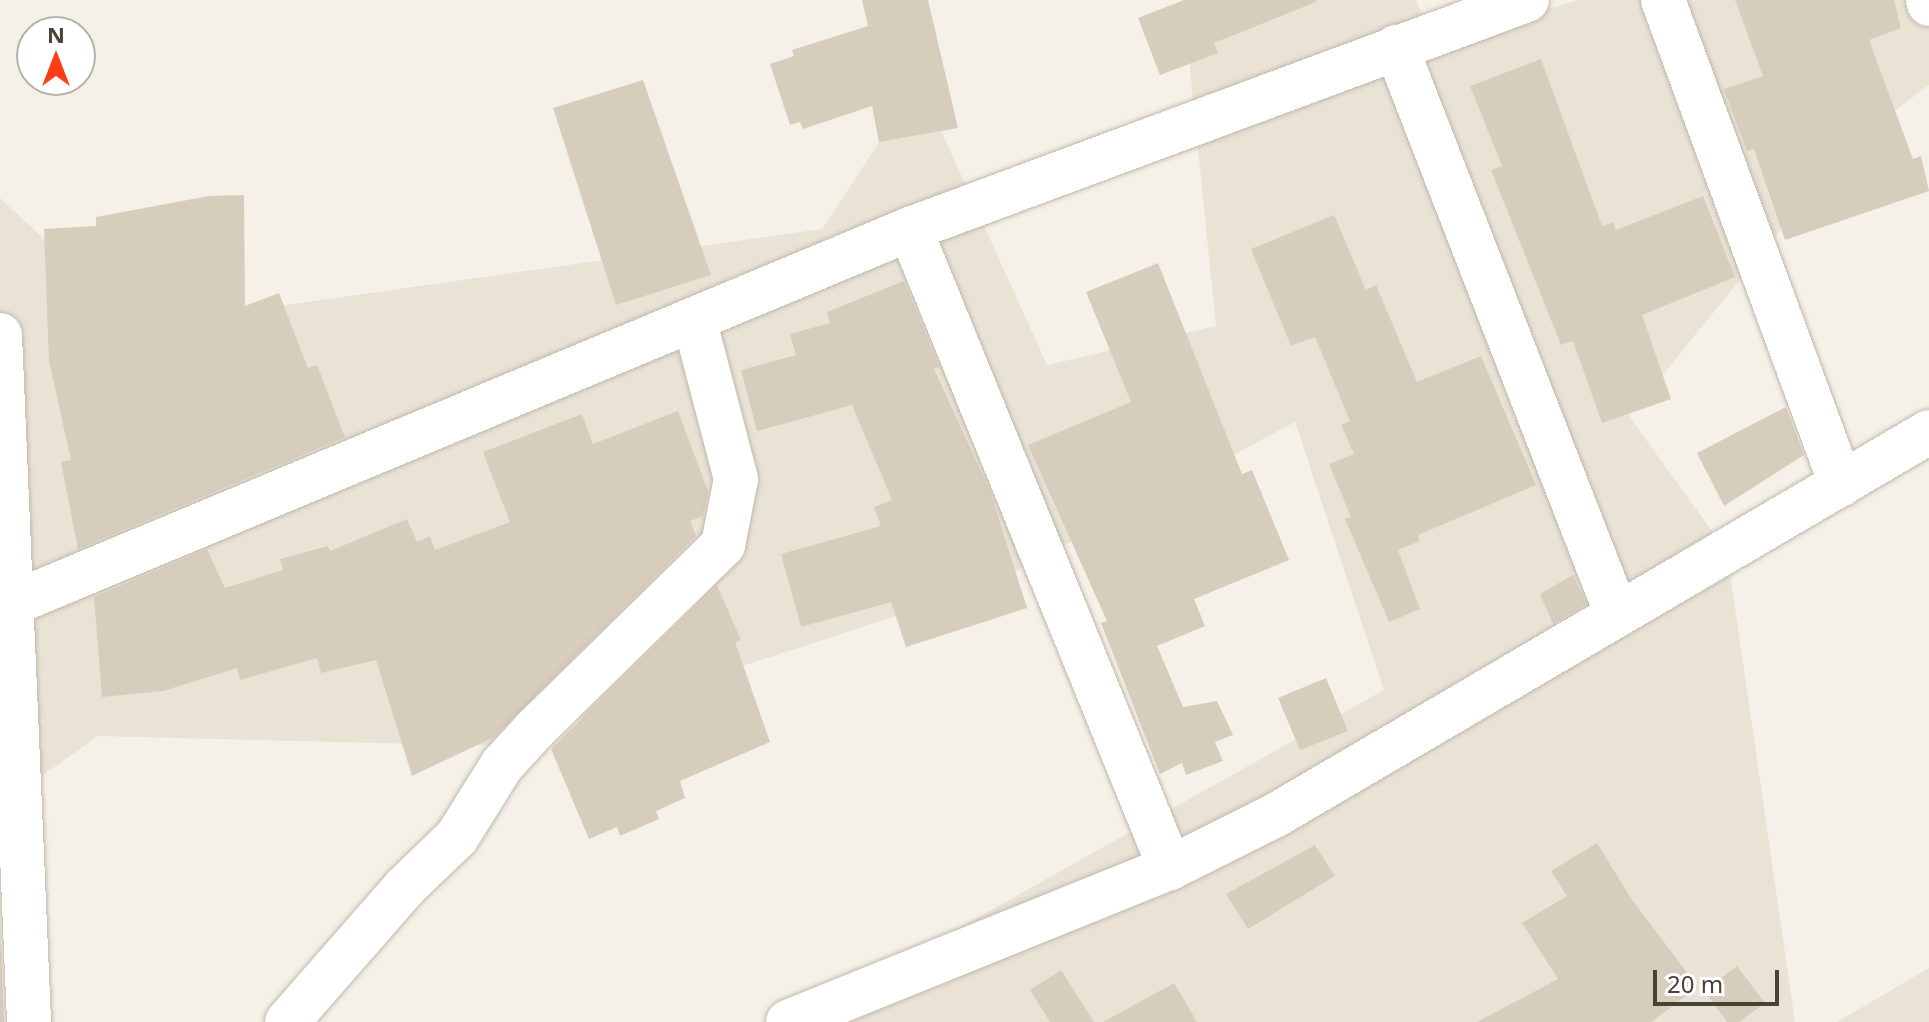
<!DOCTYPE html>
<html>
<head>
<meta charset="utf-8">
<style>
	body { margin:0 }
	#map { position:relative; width:1929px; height:1022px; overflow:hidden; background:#f5f1e8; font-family:"Noto Sans",sans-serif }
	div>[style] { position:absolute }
	.residential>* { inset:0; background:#e9e3d6 }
	.building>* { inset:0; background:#d7cdbd }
	.roads { filter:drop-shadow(0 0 2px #c1b9aa) drop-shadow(0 0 2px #c1b9aa) }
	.minor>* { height:44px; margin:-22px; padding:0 22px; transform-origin:22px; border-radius:22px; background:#fff }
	span { translate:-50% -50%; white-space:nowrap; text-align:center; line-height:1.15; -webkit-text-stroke:6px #fff; paint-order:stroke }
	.north { position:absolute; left:16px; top:16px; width:80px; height:80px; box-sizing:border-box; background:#fff; border:2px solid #b6b3af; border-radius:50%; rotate:0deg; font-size:22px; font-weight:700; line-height:32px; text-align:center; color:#494236 }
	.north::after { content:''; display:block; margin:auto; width:28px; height:36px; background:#ff3d15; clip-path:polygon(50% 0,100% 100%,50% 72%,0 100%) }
	.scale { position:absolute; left:1653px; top:970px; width:126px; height:36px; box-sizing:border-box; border:4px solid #494236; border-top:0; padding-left:10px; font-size:24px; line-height:28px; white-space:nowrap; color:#494236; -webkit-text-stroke:6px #fff; paint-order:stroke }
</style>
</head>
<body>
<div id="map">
	<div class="residential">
		<div style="clip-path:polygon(1183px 0,1416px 0,1432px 42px,1579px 0,1929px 0,1929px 85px,1850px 145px,1629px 416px,1727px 552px,1795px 1022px,791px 1022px,1384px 690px,1295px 422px,988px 586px,497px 746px,98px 736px,0 806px,0 198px,138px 326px,822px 229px,919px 82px,1047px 365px,1216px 326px)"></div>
		<div style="clip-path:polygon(1929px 968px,1929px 1022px,1837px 1022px)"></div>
	</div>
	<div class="building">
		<div style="clip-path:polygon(862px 0,928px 0,958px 128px,879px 142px,872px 106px,803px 129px,800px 122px,790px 125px,770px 64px,794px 56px,792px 50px,868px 26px)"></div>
		<div style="clip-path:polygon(1184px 0,1316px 0,1316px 2px,1214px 43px,1218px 53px,1160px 75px,1138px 18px)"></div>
		<div style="clip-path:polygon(1735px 0,1894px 0,1901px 28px,1869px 40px,1913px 159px,1921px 156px,1929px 191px,1785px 240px,1754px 149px,1747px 151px,1724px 89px,1763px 76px)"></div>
		<div style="clip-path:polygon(1541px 59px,1602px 226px,1613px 222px,1616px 230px,1703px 196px,1735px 277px,1642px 315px,1671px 399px,1602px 423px,1573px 341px,1561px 345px,1491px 170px,1502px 166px,1470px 86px)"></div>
		<div style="clip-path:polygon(643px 80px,711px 275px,616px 305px,553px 108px)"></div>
		<div style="clip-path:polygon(244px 195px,245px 306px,279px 293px,308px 368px,317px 365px,345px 437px,78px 549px,61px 462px,71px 460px,49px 361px,44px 229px,96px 226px,96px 217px,209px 196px)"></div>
		<div style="clip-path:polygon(1334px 215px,1366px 290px,1376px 285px,1417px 382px,1481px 356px,1536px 485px,1418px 535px,1420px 541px,1398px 550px,1420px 609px,1389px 622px,1345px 519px,1351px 517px,1329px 464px,1354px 454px,1341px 425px,1350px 421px,1315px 337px,1291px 346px,1251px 249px)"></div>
		<div style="clip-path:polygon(1158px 263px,1242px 474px,1252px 470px,1289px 560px,1194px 599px,1205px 626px,1157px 646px,1183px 707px,1217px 701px,1233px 735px,1215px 742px,1223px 761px,1186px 775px,1182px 763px,1160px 774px,1101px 623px,1107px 621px,1028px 445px,1131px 402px,1086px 292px)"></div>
		<div style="clip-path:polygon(904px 281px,939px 367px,934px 369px,990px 491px,1027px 608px,906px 647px,891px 602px,801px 627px,781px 554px,881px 526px,874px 507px,892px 500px,852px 405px,757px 431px,741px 370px,796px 355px,790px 334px,830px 323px,827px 312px)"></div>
		<div style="clip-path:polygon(1786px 407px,1804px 455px,1724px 506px,1697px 453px)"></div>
		<div style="clip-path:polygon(678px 411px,708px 491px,703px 516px,690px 521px,696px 536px,494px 737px,412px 776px,376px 660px,321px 673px,317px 658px,240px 680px,237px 668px,163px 691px,102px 697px,94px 597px,207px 549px,225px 588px,283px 570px,280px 559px,328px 546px,330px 551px,407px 519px,417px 542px,430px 536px,435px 550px,510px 522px,483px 452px,582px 414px,593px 444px)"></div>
		<div style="clip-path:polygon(1573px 575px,1586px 604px,1553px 624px,1540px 594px)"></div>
		<div style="clip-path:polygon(717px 585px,741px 640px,735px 642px,770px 742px,680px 781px,685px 798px,656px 811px,659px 819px,620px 836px,617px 827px,589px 839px,551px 749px)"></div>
		<div style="clip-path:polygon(1326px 678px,1348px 731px,1300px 750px,1278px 698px)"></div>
		<div style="clip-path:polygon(1597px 843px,1632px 900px,1698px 987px,1651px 1022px,1477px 1022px,1558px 979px,1522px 923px,1567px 896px,1551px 871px)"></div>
		<div style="clip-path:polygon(1315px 845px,1335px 876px,1248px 929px,1226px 894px)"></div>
		<div style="clip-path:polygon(0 928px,4px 1022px,0 1022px)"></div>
		<div style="clip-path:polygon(1737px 966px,1765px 1003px,1739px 1022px,1727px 1022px,1704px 991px)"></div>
		<div style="clip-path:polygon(1061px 970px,1094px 1022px,1050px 1022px,1030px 990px)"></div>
		<div style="clip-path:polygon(1174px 983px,1197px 1022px,1103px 1022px)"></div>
	</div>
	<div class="roads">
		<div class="minor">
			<div style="left:1663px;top:0;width:516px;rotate:69.81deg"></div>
			<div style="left:1928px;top:0;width:4px;rotate:76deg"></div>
			<div style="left:1396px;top:47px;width:609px;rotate:68.74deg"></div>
			<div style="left:910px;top:229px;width:690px;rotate:67.86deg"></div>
			<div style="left:0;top:335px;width:688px;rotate:87.58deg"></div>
			<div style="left:11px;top:604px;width:974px;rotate:-22.64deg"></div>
			<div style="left:910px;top:229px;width:658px;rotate:-20.36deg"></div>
			<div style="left:287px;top:1022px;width:179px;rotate:-48.8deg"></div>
			<div style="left:405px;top:887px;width:72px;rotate:-43.9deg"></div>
			<div style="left:457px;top:837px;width:85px;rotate:-58deg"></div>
			<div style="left:502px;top:765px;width:50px;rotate:-47.4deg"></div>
			<div style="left:536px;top:728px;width:262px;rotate:-44.4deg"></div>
			<div style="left:723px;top:545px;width:67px;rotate:-78.9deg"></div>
			<div style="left:736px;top:479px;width:165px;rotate:-104.7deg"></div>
			<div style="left:788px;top:1022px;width:412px;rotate:-22deg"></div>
			<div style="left:1170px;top:868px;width:119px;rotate:-26.6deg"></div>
			<div style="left:1276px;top:815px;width:757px;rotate:-30.39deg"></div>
		</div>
	</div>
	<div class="north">N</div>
	<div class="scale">20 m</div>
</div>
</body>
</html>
